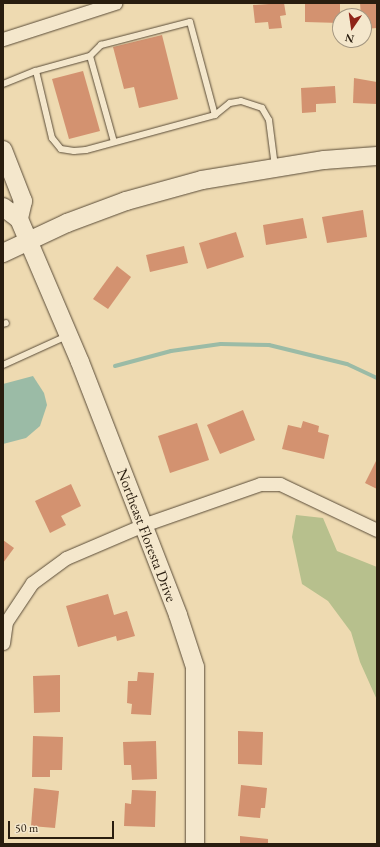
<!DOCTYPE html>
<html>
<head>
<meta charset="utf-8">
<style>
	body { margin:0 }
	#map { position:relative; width:380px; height:847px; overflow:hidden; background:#eedab1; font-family:"EB Garamond",serif }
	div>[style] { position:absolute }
	.green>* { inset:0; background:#b7c08d }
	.water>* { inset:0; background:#9bbba6 }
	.stream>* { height:4px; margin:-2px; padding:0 2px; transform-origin:2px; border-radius:2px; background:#9bbba6 }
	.building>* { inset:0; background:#d39270 }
	.roads { filter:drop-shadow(0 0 1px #5a4c38) drop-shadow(0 0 1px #5a4c38) }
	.lane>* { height:6px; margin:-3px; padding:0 3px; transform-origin:3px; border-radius:3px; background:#f4e7cc }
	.street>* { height:13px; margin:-6.5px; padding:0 6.5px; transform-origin:6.5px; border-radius:6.5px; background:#f4e7cc }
	.secondary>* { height:18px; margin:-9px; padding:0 9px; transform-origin:9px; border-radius:9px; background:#f4e7cc }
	span { translate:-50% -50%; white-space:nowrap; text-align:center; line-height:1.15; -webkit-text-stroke:3.5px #f4e7cc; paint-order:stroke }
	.street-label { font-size:15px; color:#291d0f }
	.frame { position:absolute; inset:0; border:4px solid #291d0f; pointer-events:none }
	.north { position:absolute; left:332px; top:8px; width:40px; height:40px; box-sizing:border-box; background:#f4e7cc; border:1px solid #a39680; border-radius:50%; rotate:193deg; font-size:11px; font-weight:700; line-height:16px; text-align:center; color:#291d0f }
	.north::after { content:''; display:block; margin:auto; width:14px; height:18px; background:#8f2418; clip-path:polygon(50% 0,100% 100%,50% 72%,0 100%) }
	.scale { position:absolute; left:8px; top:821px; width:106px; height:18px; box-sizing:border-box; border:2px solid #291d0f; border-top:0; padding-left:5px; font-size:12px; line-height:14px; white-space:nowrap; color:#291d0f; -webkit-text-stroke:3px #f4e7cc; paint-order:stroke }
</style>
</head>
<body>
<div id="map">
	<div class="green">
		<div style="clip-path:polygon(296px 515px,323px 518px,337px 551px,377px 567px,377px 700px,360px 662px,351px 632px,328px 601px,302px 584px,292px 537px)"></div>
	</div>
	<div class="water">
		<div style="clip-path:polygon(33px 376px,44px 393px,47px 405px,40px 426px,26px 438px,3px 444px,3px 384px)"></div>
	</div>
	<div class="stream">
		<div style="left:115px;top:366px;width:58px;rotate:-15deg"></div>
		<div style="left:171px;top:351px;width:50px;rotate:-8deg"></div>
		<div style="left:221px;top:344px;width:48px;rotate:1.2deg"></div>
		<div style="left:269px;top:345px;width:80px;rotate:13.7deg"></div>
		<div style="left:347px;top:364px;width:33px;rotate:25deg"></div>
	</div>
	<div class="building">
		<div style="clip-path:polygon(284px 3px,286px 15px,280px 16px,282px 28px,269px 29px,268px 22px,255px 23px,253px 5px)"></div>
		<div style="clip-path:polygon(305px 3px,340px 3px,340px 23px,305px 22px)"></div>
		<div style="clip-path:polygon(360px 3px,377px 3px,377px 28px,364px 29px,364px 16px,361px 16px)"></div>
		<div style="clip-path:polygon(162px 35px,178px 99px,139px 108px,134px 87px,124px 89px,113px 47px)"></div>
		<div style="clip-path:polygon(83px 71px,100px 131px,69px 139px,52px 79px)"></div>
		<div style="clip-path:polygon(354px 78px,377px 82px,377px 104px,353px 103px)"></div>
		<div style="clip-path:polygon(335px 86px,336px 103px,316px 104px,316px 112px,302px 113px,301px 88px)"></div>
		<div style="clip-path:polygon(363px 210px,367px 237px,327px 243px,322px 217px)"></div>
		<div style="clip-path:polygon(303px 218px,307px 238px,266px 245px,263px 225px)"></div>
		<div style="clip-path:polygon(236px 232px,244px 257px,207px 269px,199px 243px)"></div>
		<div style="clip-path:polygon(184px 246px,188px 263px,150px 272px,146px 255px)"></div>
		<div style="clip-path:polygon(117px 266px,131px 277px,108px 309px,93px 299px)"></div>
		<div style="clip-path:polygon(243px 410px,255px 440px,220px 454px,207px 425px)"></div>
		<div style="clip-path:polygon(303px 421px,319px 426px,318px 432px,329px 435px,324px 459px,282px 449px,288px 425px,301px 428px)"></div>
		<div style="clip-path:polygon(197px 423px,209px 460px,170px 473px,158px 436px)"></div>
		<div style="clip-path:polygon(376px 461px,377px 462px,377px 489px,365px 483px)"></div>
		<div style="clip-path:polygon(71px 484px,81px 506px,61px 516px,66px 525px,50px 533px,35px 501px)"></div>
		<div style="clip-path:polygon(3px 540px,14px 548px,3px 563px)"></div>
		<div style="clip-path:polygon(108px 594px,114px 615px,127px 611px,135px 636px,117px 641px,116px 636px,78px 647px,66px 606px)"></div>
		<div style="clip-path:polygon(138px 672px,154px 673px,151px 715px,131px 714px,132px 704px,127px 703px,128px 681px,137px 681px)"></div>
		<div style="clip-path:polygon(60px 675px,60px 712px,34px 713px,33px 676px)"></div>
		<div style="clip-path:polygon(238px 731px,263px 732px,262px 765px,238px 764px)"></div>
		<div style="clip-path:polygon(33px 736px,63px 737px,62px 770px,50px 770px,50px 777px,32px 777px)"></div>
		<div style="clip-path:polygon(156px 741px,157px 779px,132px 780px,131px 765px,124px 765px,123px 742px)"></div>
		<div style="clip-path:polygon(241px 785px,267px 788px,265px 808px,261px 808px,260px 818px,238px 816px)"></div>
		<div style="clip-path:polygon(34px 788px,59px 791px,55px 828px,31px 826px)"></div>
		<div style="clip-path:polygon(132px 790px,156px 791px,155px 827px,124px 826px,125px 803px,131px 804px)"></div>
		<div style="clip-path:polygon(240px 836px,268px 839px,268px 844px,240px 844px)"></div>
	</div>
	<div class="roads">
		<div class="lane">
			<div style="left:90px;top:56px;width:16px;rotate:-45deg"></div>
			<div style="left:101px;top:45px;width:92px;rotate:-14.5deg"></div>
			<div style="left:190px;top:22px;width:96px;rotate:75deg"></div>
			<div style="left:3px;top:84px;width:35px;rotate:-22deg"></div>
			<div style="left:114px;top:142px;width:89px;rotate:-105.6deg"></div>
			<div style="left:90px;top:56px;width:56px;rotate:164.5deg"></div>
			<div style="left:36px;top:71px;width:69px;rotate:76.6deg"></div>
			<div style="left:52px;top:138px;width:14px;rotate:51deg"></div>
			<div style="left:61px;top:149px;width:13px;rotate:9deg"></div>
			<div style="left:74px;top:151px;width:12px;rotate:-5deg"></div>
			<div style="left:86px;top:150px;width:134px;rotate:-15.2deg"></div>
			<div style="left:215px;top:115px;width:19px;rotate:-39deg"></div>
			<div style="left:230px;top:103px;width:11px;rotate:-10deg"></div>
			<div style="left:241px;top:101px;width:22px;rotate:18deg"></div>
			<div style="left:262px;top:108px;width:14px;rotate:60deg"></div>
			<div style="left:269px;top:120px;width:47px;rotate:82.7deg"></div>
			<div style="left:3px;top:324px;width:3px;rotate:-18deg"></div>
			<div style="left:3px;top:365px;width:70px;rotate:-24.4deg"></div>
		</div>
		<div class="street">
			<div style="left:3px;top:39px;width:118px;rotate:-17.8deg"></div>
			<div style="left:3px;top:643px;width:21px;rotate:-82deg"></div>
			<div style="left:6px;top:622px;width:47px;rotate:-56.3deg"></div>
			<div style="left:32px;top:583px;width:42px;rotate:-36.3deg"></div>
			<div style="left:66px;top:558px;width:84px;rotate:-23.2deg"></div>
			<div style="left:143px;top:525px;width:124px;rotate:-19.3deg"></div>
			<div style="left:260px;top:484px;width:20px"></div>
			<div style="left:280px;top:484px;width:107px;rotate:25.4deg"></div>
		</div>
		<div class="secondary">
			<div style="left:3px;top:150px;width:55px;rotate:68.6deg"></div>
			<div style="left:23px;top:201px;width:18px;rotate:103deg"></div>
			<div style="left:3px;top:207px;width:20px;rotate:37deg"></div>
			<div style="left:19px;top:219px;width:155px;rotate:66.9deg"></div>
			<div style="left:80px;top:362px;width:271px;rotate:68.8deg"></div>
			<div style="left:178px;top:615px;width:55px;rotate:71.9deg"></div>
			<div style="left:195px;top:667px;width:177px;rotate:90deg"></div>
			<div style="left:3px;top:253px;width:71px;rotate:-25.1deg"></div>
			<div style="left:67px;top:223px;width:63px;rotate:-20.4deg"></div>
			<div style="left:126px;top:201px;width:79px;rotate:-15.4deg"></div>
			<div style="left:202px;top:180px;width:124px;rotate:-9.3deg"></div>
			<div style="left:324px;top:160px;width:53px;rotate:-4.3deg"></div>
		</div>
	</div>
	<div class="street-label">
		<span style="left:147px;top:535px;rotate:69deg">Northeast Floresta Drive</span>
	</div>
	<div class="frame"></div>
	<div class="north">N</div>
	<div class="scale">50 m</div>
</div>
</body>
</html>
